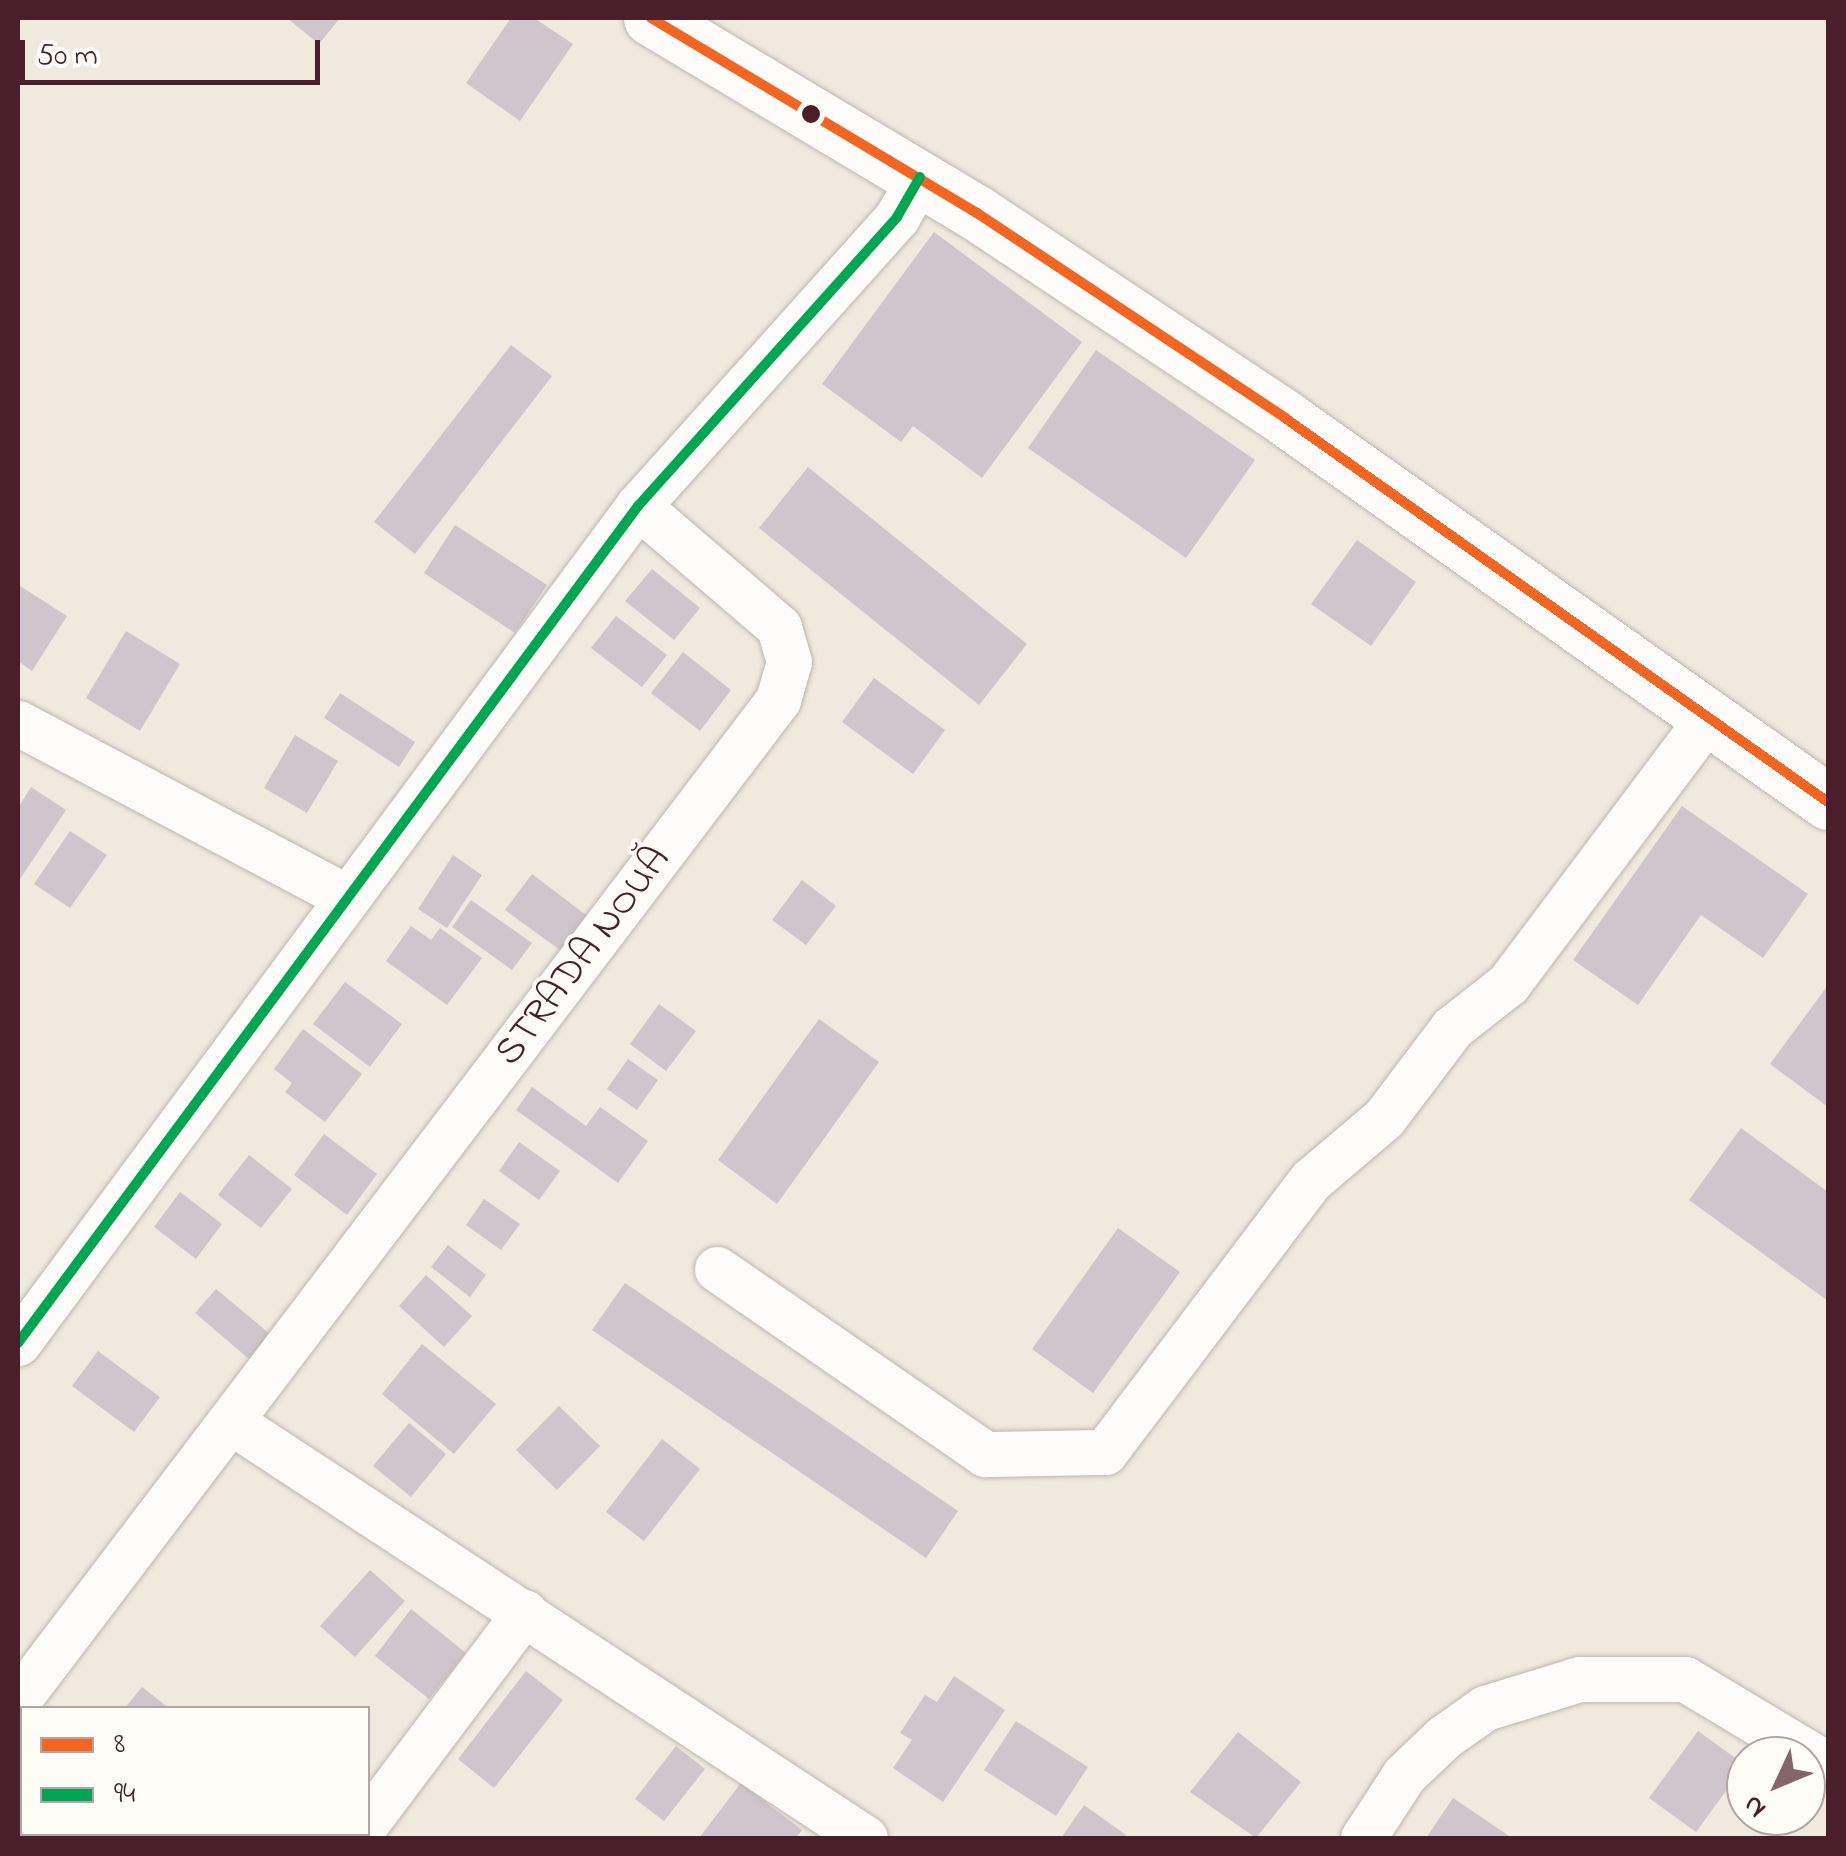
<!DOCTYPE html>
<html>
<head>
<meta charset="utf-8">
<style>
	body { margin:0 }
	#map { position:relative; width:1846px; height:1856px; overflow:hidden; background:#f0e9de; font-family:"Indie Flower",sans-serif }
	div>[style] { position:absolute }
	.building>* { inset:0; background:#cfc5cc }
	.roads { filter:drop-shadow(0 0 2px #beb6b0) drop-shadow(0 0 2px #beb6b0) }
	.minor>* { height:45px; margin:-22.5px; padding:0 22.5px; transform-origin:22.5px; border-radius:22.5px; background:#fdfcfa }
	.major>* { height:55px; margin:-27.5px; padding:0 27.5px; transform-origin:27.5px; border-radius:27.5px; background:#fdfcfa }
	.bus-1>* { height:10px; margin:-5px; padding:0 5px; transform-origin:5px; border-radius:5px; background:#f26522 }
	.bus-2>* { height:10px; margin:-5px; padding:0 5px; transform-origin:5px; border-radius:5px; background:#00a651 }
	.dots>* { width:28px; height:28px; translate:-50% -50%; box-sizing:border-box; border:5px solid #fdfcf7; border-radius:50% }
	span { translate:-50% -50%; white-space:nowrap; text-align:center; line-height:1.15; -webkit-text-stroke:8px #fdfcf7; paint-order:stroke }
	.street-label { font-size:40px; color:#4a1f2b }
	.frame { position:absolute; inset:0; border:20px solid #4a1f2b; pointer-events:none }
	.legend { position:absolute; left:20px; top:1706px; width:350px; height:130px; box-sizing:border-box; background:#fdfcf7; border:2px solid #b5a4a5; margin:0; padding:12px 18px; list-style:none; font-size:30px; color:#4a1f2b }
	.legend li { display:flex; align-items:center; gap:20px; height:50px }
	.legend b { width:50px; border:2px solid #b5a4a5 }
	.north { position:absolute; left:1726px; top:1736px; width:100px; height:100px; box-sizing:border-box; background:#fdfcf7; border:2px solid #b5a4a5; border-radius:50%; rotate:226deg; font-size:28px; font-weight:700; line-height:40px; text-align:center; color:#4a1f2b }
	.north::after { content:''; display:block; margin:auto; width:35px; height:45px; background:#84666a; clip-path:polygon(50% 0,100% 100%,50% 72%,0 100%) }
	.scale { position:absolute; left:20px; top:40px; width:300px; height:45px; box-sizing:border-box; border:5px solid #4a1f2b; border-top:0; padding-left:12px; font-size:30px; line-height:35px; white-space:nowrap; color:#4a1f2b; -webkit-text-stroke:8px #fdfcf7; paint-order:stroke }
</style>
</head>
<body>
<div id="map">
	<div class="building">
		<div style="clip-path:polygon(287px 18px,340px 18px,319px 44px)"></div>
		<div style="clip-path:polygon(511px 18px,534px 18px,573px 44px,520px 121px,466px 83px)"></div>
		<div style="clip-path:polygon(934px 232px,1082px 342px,982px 478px,913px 426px,901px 442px,822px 384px)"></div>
		<div style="clip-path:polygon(511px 345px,552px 376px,415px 554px,374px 522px)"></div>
		<div style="clip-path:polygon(1096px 350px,1255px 460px,1186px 558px,1028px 448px)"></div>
		<div style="clip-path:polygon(808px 467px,1027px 644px,979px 705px,759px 528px)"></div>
		<div style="clip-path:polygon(455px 525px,547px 585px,515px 633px,424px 573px)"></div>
		<div style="clip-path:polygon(1357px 540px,1416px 582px,1371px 646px,1311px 604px)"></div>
		<div style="clip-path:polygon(652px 569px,700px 608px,674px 640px,625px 601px)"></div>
		<div style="clip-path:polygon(20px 586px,67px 616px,32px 671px,18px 661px)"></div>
		<div style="clip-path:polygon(616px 616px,667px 655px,642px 687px,591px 648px)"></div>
		<div style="clip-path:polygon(126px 631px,180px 664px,140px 731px,86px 698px)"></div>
		<div style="clip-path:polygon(683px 652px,731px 690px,700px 731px,651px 693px)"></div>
		<div style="clip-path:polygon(874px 678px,945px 730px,913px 774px,842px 722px)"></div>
		<div style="clip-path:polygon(340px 693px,415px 742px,399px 767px,324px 718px)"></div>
		<div style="clip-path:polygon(295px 735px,338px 761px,307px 813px,264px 788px)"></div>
		<div style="clip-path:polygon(31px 787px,66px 810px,18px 882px,18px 808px)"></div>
		<div style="clip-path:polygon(1682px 806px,1808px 894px,1763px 958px,1701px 915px,1638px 1005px,1573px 960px)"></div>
		<div style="clip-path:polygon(70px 831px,107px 855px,70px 908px,34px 884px)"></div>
		<div style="clip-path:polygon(453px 855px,482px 875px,447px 928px,418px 909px)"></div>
		<div style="clip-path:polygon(532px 874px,590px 918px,564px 953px,505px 910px)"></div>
		<div style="clip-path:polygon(802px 880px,836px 906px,806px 945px,772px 920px)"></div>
		<div style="clip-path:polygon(471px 900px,532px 943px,512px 970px,452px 927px)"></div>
		<div style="clip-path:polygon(411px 926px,431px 940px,440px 928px,482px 958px,447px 1005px,386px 961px)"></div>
		<div style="clip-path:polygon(345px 982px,402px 1024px,370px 1067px,313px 1024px)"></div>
		<div style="clip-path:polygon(1828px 985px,1828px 1107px,1770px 1064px)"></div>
		<div style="clip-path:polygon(659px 1004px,696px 1031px,666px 1071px,630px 1044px)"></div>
		<div style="clip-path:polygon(819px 1019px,879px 1062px,777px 1204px,718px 1160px)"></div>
		<div style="clip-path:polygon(303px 1029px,362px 1074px,325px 1122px,285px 1092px,292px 1083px,274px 1069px)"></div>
		<div style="clip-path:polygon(628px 1059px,658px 1080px,637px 1110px,607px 1089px)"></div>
		<div style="clip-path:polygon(532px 1087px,586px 1126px,600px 1107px,648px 1141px,618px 1183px,516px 1110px)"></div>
		<div style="clip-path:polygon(1741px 1128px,1828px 1192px,1828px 1301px,1689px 1200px)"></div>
		<div style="clip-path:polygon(324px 1134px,377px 1174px,347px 1215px,294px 1175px)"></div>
		<div style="clip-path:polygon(519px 1142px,560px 1171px,539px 1200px,499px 1171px)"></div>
		<div style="clip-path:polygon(249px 1155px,292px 1189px,261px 1228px,218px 1195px)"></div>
		<div style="clip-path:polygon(180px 1192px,222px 1224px,196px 1259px,154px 1227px)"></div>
		<div style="clip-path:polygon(484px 1199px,520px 1224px,501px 1250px,466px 1225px)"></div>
		<div style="clip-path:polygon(1118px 1228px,1180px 1272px,1093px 1393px,1032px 1349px)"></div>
		<div style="clip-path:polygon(448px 1245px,486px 1275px,470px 1297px,431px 1267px)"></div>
		<div style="clip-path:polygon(426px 1275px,472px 1316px,444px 1347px,399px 1306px)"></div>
		<div style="clip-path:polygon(625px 1283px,958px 1511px,926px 1558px,592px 1330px)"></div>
		<div style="clip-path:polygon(216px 1289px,270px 1334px,249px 1359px,195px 1313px)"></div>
		<div style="clip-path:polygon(422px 1344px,496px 1404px,454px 1454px,382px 1394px)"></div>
		<div style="clip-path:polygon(98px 1351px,160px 1397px,134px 1432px,72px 1386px)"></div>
		<div style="clip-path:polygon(559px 1406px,600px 1446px,557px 1490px,516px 1450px)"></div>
		<div style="clip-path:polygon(409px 1423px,446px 1454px,411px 1497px,373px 1466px)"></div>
		<div style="clip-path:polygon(662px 1439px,700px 1469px,644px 1541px,606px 1512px)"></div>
		<div style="clip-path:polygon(370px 1570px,405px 1601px,355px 1657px,320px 1626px)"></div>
		<div style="clip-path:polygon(411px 1609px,466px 1653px,429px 1699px,375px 1656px)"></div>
		<div style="clip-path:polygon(526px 1671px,563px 1700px,494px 1788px,458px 1759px)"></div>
		<div style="clip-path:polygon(954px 1676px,1005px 1710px,943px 1802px,893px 1768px,912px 1740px,900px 1733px,925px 1695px,937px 1702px)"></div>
		<div style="clip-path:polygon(142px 1687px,169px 1708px,125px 1708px)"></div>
		<div style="clip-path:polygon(1016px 1721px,1088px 1767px,1056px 1816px,984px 1770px)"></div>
		<div style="clip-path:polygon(1698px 1731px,1745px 1765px,1696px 1832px,1649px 1798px)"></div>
		<div style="clip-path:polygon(1238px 1732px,1301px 1782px,1256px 1838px,1190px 1792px)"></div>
		<div style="clip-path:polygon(676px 1746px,705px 1769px,664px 1821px,635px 1799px)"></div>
		<div style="clip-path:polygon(741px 1783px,802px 1830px,796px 1838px,699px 1838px)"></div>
		<div style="clip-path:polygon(1453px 1798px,1512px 1838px,1426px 1838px)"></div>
		<div style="clip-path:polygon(1084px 1805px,1126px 1835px,1124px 1838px,1061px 1838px)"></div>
	</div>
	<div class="roads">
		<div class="minor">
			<div style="left:18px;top:723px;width:371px;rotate:27.9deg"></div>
			<div style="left:717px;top:1269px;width:326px;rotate:34.6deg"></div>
			<div style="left:985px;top:1454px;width:120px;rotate:-1deg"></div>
			<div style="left:1105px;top:1452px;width:341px;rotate:-52.9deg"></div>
			<div style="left:1311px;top:1180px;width:96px;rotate:-40.3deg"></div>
			<div style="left:1384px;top:1118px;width:113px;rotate:-52.9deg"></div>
			<div style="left:1452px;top:1028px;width:71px;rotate:-38.2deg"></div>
			<div style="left:1508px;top:984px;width:331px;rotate:-53.1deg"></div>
			<div style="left:18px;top:1343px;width:1042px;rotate:-53.47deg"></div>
			<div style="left:638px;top:506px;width:388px;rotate:-48.1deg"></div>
			<div style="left:897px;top:217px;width:46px;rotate:-60.1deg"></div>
			<div style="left:233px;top:1423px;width:756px;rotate:33.29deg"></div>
			<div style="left:18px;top:1700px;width:1256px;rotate:-52.77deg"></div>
			<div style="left:778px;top:700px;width:40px;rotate:-74deg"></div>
			<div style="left:789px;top:662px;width:36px;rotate:-106deg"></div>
			<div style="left:779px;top:627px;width:186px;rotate:-139.4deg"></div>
			<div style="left:368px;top:1821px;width:261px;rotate:-53.1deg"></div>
			<div style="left:1363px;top:1838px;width:75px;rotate:-56.9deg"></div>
			<div style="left:1404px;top:1775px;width:55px;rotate:-43.5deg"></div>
			<div style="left:1444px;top:1737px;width:50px;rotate:-35.3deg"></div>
			<div style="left:1485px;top:1708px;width:98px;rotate:-17.1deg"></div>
			<div style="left:1579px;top:1679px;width:106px"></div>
			<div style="left:1685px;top:1679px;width:167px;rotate:31deg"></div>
		</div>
		<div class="major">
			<div style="left:651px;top:18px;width:380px;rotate:30.9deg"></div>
			<div style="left:977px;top:213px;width:370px;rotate:33.6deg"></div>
			<div style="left:1285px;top:418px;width:665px;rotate:35.27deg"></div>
		</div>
	</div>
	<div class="bus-1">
		<div style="left:651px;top:18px;width:380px;rotate:30.9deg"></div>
		<div style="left:977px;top:213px;width:370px;rotate:33.6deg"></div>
		<div style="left:1285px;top:418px;width:665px;rotate:35.27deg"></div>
	</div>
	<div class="bus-2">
		<div style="left:18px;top:1343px;width:1042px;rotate:-53.47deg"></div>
		<div style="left:638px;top:506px;width:388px;rotate:-48.1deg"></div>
		<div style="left:897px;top:217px;width:46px;rotate:-60.1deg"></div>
	</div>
	<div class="dots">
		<div style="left:811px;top:114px;background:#4a1f2b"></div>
	</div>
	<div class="street-label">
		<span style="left:584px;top:957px;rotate:-53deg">STRADA NOUĂ</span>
	</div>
	<div class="frame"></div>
	<ul class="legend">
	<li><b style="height:12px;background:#f26522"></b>8</li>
	<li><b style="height:12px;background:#00a651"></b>94</li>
	</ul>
	<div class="north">N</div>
	<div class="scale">50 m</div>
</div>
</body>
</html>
